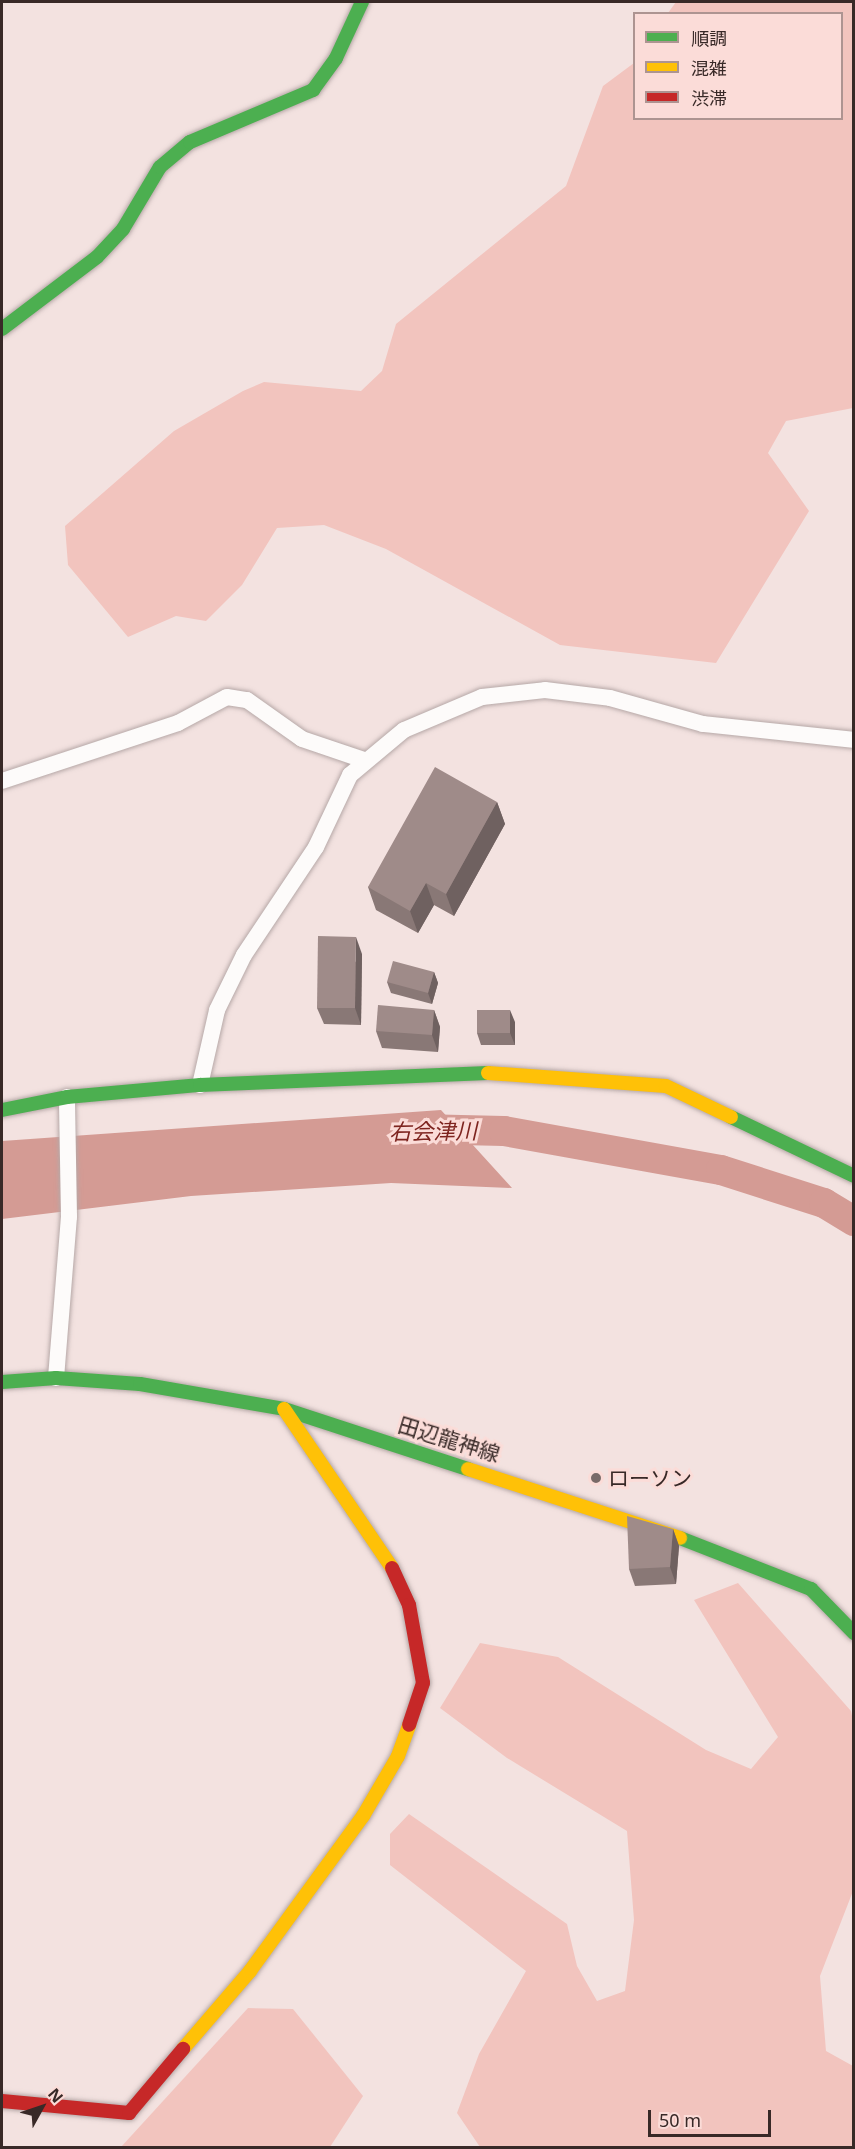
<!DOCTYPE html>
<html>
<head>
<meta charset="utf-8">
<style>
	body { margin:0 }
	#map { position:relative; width:855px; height:2149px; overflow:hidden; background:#f3e2e0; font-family:"Noto Sans","Noto Sans JP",sans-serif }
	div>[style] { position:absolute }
	.green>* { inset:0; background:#f2c4be }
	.water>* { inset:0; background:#d49b94 }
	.river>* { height:30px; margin:-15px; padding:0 15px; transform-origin:15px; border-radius:15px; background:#d49b94 }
	.roads { filter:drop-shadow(0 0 2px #b6a8a7) drop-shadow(0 0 2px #b6a8a7) }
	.street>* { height:16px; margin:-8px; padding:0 8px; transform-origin:8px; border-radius:8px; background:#fdfbfa }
	.fast>* { height:14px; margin:-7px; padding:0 7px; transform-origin:7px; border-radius:7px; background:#4caf50 }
	.slow>* { height:14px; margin:-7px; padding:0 7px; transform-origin:7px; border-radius:7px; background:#ffc107 }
	.jam>* { height:14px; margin:-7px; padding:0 7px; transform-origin:7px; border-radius:7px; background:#c62828 }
	.wall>* { inset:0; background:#897876 }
	.shaded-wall>* { inset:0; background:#6f6160 }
	.building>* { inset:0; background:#9f8b89 }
	.dots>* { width:16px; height:16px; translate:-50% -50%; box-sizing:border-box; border:3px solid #fbdcd8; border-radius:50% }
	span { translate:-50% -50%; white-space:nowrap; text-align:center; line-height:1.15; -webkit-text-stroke:6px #fbdcd8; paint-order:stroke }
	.street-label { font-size:21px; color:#382927 }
	.poi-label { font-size:21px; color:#382927 }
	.left { translate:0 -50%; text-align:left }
	.water-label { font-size:22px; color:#7e241f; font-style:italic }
	.frame { position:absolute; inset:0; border:3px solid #382927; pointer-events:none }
	.legend { position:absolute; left:633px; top:12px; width:210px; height:108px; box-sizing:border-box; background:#fbdcd8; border:2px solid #ad9491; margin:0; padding:8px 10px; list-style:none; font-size:18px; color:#382927 }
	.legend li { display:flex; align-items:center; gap:12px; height:30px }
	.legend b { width:30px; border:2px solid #ad9491 }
	.north { position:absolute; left:12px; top:2077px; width:60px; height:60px; -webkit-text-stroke:4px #fbdcd8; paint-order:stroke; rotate:50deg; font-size:16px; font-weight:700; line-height:24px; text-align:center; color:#382927 }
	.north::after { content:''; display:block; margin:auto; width:21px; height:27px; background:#382927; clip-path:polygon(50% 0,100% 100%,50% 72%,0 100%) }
	.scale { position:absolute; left:648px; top:2110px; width:123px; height:27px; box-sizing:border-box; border:3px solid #382927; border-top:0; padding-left:8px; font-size:18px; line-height:21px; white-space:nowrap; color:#382927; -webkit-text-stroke:4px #fbdcd8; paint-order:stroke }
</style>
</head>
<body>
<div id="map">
	<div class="green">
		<div style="clip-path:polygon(676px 2px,853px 2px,853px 408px,786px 421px,768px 453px,809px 511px,716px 663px,560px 645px,386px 549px,324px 525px,277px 528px,242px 585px,206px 621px,176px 616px,128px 637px,68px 565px,65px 526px,174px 431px,243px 391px,264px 382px,361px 391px,382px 371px,396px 324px,566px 186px,603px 86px,634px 63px,634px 118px,842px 118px,842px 14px,668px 13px)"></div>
		<div style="clip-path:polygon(738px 1583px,851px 1711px,853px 1721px,853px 1891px,820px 1976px,826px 2051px,853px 2066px,853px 2147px,480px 2147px,457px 2113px,479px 2054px,526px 1971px,390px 1865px,390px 1834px,409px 1814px,567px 1924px,577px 1966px,597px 2001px,625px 1991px,634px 1920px,627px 1831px,507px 1758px,440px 1708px,480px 1643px,558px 1657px,706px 1750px,751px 1769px,778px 1737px,694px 1600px)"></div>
		<div style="clip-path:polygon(248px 2008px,293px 2009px,363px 2096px,330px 2147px,121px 2147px)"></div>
	</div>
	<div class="water">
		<div style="clip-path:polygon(441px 1110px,512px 1188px,391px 1183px,191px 1196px,2px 1219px,2px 1141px)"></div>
	</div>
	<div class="river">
		<div style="left:418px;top:1129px;width:86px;rotate:1.3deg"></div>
		<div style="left:504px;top:1131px;width:220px;rotate:10.2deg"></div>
		<div style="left:721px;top:1170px;width:108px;rotate:17.8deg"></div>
		<div style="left:824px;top:1203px;width:35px;rotate:31deg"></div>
	</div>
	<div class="roads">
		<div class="street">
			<div style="left:2px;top:781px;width:185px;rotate:-18.2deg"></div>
			<div style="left:178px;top:723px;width:55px;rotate:-28deg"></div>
			<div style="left:227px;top:697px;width:20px;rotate:9deg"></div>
			<div style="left:247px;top:700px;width:67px;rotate:35.3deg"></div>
			<div style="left:302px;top:739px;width:65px;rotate:18.7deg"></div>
			<div style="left:200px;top:1085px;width:77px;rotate:-77.2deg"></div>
			<div style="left:217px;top:1010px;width:61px;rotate:-63.9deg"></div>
			<div style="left:244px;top:955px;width:130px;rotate:-56.3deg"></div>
			<div style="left:316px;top:847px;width:80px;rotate:-64.7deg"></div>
			<div style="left:350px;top:775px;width:70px;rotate:-39.8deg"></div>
			<div style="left:404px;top:730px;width:85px;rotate:-22.9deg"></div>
			<div style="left:482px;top:697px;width:63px;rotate:-6.3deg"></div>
			<div style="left:545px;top:690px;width:65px;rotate:7deg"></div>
			<div style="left:610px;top:698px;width:97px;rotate:15.6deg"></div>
			<div style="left:703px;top:724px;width:152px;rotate:6deg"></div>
			<div style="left:56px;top:1378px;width:162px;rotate:-85.4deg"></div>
			<div style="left:69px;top:1217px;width:120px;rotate:-91deg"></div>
		</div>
		<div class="fast">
			<div style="left:2px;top:329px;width:119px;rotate:-37.2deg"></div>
			<div style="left:97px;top:257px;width:38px;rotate:-47deg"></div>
			<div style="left:123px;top:229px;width:72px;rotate:-59.2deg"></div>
			<div style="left:160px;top:167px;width:39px;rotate:-40deg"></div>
			<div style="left:190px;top:142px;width:134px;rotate:-22.9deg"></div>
			<div style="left:313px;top:90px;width:39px;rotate:-54deg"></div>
			<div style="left:336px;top:58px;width:62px;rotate:-65.1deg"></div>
			<div style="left:2px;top:1110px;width:66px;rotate:-11.3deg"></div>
			<div style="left:67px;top:1097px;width:134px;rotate:-5.2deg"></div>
			<div style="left:200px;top:1085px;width:288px;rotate:-2.4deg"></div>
			<div style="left:731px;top:1117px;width:136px;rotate:25.6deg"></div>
			<div style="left:2px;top:1382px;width:54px;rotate:-4.2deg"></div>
			<div style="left:56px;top:1378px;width:84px;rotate:4.1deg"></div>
			<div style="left:140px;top:1384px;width:146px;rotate:9.8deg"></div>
			<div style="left:284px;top:1409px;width:194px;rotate:18.1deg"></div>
			<div style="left:680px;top:1538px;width:141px;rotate:21.3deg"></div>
			<div style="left:811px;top:1589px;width:62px;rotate:45.7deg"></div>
		</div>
		<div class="slow">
			<div style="left:488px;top:1073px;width:178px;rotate:4.2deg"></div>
			<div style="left:666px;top:1086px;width:72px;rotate:25.5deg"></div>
			<div style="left:284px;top:1409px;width:192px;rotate:55.8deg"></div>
			<div style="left:468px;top:1469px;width:223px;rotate:18deg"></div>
			<div style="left:183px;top:2049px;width:103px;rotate:-49.3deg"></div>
			<div style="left:250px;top:1971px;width:192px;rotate:-53.9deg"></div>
			<div style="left:363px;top:1816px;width:69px;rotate:-59.7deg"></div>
			<div style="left:398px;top:1756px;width:33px;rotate:-70deg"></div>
		</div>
		<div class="jam">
			<div style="left:392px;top:1568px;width:41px;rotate:65.3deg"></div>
			<div style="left:409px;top:1605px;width:79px;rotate:79.8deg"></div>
			<div style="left:423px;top:1683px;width:44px;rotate:108.4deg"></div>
			<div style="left:2px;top:2101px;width:128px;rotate:5.4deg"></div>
			<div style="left:129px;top:2113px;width:84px;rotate:-49.8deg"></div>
		</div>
	</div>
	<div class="wall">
		<div style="clip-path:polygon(497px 802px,505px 824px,454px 916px,434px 905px,418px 933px,376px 910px,368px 887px)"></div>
		<div style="clip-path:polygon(362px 954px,361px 1025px,324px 1024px,317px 1008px)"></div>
		<div style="clip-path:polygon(434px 972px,438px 983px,432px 1004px,391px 993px,387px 982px)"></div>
		<div style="clip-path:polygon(434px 1010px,440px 1027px,438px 1052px,382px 1048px,376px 1031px)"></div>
		<div style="clip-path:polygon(515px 1022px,515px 1045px,481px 1045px,477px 1033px)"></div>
		<div style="clip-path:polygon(673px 1529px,679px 1546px,676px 1584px,635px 1586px,629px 1569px)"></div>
	</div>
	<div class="shaded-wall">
		<div style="clip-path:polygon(497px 802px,505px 824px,454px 916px,446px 894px)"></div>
		<div style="clip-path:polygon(426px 883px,434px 905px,418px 933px,410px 911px)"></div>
		<div style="clip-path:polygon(356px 937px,362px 954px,361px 1025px,355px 1008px)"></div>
		<div style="clip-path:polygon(434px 972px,438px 983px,432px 1004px,428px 993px)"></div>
		<div style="clip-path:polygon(434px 1010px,440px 1027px,438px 1052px,432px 1035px)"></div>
		<div style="clip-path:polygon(510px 1010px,515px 1022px,515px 1045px,510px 1033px)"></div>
		<div style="clip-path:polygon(673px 1529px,679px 1546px,676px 1584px,670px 1567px)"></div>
	</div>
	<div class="building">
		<div style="clip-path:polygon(435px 767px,497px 802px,446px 894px,426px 883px,410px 911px,368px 887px)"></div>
		<div style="clip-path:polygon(318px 936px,356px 937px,355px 1008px,317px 1008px)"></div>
		<div style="clip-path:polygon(393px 961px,434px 972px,428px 993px,387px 982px)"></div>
		<div style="clip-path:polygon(378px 1005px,434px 1010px,432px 1035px,376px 1031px)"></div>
		<div style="clip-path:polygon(477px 1010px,510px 1010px,510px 1033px,477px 1033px)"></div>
		<div style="clip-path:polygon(627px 1516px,673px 1529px,670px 1567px,629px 1569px)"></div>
	</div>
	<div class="dots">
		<div style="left:596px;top:1478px;background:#796a68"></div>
	</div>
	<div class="street-label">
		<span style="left:449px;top:1439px;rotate:17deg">田辺龍神線</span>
	</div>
	<div class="poi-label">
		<span class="left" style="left:608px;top:1478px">ローソン</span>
	</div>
	<div class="water-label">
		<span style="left:433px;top:1131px;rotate:-1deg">右会津川</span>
	</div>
	<div class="frame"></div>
	<ul class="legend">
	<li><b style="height:8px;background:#4caf50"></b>順調</li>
	<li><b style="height:8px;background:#ffc107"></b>混雑</li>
	<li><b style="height:8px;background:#c62828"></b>渋滞</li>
	</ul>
	<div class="north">N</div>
	<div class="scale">50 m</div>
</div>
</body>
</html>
